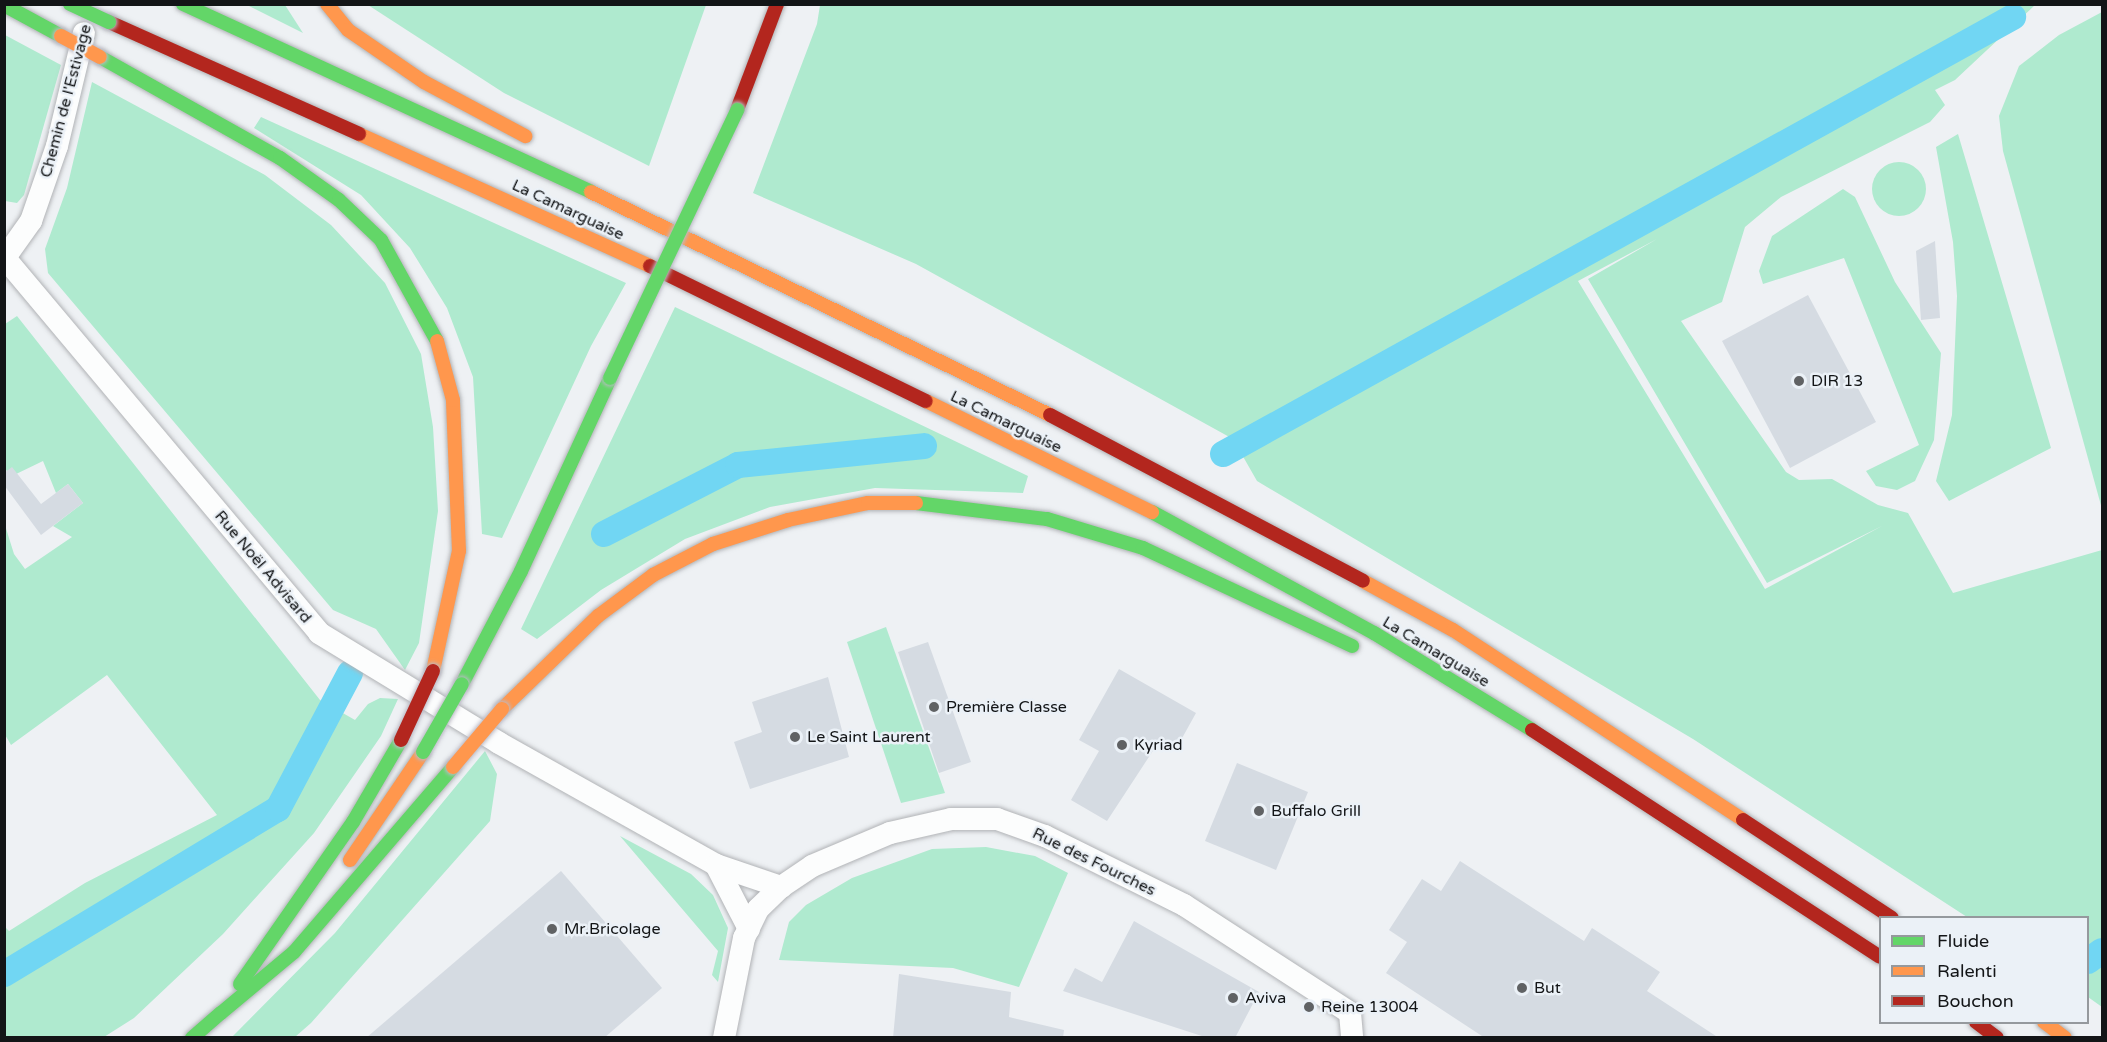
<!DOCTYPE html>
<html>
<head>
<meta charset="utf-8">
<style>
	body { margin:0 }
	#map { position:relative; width:2107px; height:1042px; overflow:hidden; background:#eef1f4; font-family:"Varela Round",sans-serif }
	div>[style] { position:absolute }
	.green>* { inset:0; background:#afeacf }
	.round { border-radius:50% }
	.canal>* { height:26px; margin:-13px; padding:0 13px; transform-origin:13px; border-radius:13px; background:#71d6f3 }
	.building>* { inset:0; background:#d5dbe2 }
	.roads { filter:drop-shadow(0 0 2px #b1b3b6) drop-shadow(0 0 2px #b1b3b6) }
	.street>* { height:22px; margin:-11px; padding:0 11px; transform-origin:11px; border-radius:11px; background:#fcfdfd }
	.fast>* { height:14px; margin:-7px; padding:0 7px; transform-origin:7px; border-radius:7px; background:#63d668 }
	.slow>* { height:14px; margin:-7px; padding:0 7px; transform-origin:7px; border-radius:7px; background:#ff974d }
	.jam>* { height:14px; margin:-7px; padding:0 7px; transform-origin:7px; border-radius:7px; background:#b3261e }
	.bridges { filter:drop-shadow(0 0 2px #bbbac5) drop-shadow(0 0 2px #bbbac5) }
	.fast-bridge>* { height:14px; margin:-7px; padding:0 7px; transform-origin:7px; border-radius:7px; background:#63d668 }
	.slow-bridge>* { height:14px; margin:-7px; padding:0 7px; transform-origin:7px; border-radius:7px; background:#ff974d }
	.jam-bridge>* { height:14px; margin:-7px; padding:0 7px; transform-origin:7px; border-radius:7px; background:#b3261e }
	.dots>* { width:16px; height:16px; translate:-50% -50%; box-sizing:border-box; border:3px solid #ebf1f7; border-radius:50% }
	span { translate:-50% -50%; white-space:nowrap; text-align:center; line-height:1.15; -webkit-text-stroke:5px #ebf1f7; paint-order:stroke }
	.street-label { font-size:16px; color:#131517 }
	.poi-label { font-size:16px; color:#131517 }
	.left { translate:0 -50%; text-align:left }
	.frame { position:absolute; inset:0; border:6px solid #131517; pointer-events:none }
	.legend { position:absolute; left:1879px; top:916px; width:210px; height:108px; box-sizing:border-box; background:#ebf1f7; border:2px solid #95999d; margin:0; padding:8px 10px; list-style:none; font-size:18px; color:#131517 }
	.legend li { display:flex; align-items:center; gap:12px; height:30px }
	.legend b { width:30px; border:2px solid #95999d }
</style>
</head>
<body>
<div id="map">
	<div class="green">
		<div style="clip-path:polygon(247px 5px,285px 5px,303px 33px)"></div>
		<div style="clip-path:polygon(368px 5px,706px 5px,649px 166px,504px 93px)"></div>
		<div style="clip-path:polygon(evenodd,820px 5px,2035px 5px,1955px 80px,1935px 90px,1945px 105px,1930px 122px,1781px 197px,1745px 227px,1722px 302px,1681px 321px,1786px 472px,1799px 480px,1832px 479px,1878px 505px,1908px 513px,1953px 593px,2102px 550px,2102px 1007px,2088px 997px,2088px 918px,1967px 917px,1693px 739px,1257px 481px,1233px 439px,916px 264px,753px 193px,817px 24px,820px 5px,1657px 239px,1588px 279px,1767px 583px,1882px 526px,1765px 589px,1578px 281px,1657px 239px)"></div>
		<div style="clip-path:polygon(2102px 12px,2102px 509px,2003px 151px,1999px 116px,2019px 66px,2059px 35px)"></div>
		<div style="clip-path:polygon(5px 35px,61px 65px,24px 195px,17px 203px,5px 201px)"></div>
		<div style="clip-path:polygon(92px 82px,265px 175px,331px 225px,385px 283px,421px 354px,433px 427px,438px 511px,419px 643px,405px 670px,376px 629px,333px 610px,48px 273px,45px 249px,67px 188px)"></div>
		<div style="clip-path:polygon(261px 117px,626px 283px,591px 346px,502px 538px,482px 534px,473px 377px,447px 308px,410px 248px,361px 195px,254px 128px)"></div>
		<div style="clip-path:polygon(1958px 134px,2051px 448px,1949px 501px,1936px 481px,1952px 415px,1957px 296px,1953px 242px,1936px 147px)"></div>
		<div class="round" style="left:1872px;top:162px;width:54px;height:54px"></div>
		<div style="clip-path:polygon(1843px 189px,1855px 197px,1895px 282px,1941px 353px,1934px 440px,1915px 481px,1897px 490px,1876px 486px,1866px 471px,1919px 445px,1844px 258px,1763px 284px,1759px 271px,1772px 236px)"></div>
		<div style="clip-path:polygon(675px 307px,1028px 476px,1023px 493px,875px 488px,770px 507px,685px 539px,601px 590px,537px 639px,521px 629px)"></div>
		<div style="clip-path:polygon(17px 316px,320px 700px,355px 720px,368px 704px,380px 698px,398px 699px,381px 736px,314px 833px,223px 934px,134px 1018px,104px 1037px,5px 1037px,5px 927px,9px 931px,85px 883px,217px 815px,107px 675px,11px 745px,4px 733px,4px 522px,14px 554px,25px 569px,72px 537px,53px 526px,83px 503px,68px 484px,56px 493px,43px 461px,12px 476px,5px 469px,5px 324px)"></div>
		<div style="clip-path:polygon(886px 627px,945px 793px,901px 803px,847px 642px)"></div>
		<div style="clip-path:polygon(485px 751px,497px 774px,490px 821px,311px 1023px,295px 1037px,231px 1038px,335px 933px)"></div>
		<div style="clip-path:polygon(620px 836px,691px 874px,713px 895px,728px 928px,718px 982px,712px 975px,718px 951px)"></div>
		<div style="clip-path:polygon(986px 847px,1035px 856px,1068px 873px,1019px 987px,953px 968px,779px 960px,789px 922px,806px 905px,852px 878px,932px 849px)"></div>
	</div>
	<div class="canal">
		<div style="left:1223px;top:454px;width:903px;rotate:-28.95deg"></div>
		<div style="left:604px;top:534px;width:151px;rotate:-27.2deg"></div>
		<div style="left:738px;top:465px;width:187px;rotate:-5.8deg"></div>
		<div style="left:2088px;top:961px;width:17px;rotate:-36deg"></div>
		<div style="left:4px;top:974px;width:320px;rotate:-31.1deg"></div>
		<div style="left:278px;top:809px;width:154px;rotate:-62.1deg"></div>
	</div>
	<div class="building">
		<div style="clip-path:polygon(1935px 241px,1940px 318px,1921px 320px,1916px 251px)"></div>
		<div style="clip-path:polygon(1808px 295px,1876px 422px,1790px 468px,1722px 341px)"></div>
		<div style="clip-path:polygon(12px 467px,41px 504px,68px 484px,83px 503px,41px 535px,4px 485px,4px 473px)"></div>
		<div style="clip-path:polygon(928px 642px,971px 762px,939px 773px,898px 652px)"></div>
		<div style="clip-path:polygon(1119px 669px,1196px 713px,1176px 749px,1160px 740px,1107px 821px,1071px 800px,1099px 751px,1079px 740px)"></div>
		<div style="clip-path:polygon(828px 677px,849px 757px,750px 789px,734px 742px,762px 732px,752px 702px)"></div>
		<div style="clip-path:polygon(1237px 763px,1308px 792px,1276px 870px,1205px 841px)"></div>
		<div style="clip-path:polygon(1460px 861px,1584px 941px,1592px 928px,1660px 972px,1647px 991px,1719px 1038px,1485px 1038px,1386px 973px,1407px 942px,1389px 930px,1422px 879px,1441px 891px)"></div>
		<div style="clip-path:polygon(561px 871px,662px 988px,604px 1038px,366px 1038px)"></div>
		<div style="clip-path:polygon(1134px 921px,1259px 992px,1235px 1038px,1208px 1038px,1063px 991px,1075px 968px,1102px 982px)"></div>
		<div style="clip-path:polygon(899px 974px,1011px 992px,1009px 1017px,1064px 1030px,1063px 1038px,893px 1038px)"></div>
	</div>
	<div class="roads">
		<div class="street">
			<div style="left:4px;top:257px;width:491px;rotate:50deg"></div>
			<div style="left:319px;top:633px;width:211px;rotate:31.4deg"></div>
			<div style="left:499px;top:743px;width:249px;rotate:29.3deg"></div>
			<div style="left:716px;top:865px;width:69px;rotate:18.7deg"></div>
			<div style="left:4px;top:259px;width:47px;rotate:-54.6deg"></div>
			<div style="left:31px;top:221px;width:79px;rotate:-70.9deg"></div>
			<div style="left:57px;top:146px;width:116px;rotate:-76.6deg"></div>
			<div style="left:716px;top:865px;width:72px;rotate:62.7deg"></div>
			<div style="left:724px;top:1038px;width:102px;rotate:-78.7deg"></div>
			<div style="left:744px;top:938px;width:32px;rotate:-64deg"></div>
			<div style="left:758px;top:909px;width:32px;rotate:-44deg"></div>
			<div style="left:781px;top:887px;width:37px;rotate:-34deg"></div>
			<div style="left:812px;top:866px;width:85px;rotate:-22.9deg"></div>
			<div style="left:890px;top:833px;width:63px;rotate:-12.9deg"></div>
			<div style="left:951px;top:819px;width:46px"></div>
			<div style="left:997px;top:819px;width:51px;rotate:19.5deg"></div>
			<div style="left:1045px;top:836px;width:155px;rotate:26.4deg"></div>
			<div style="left:1184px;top:905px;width:198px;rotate:33deg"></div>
			<div style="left:1350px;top:1013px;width:25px;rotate:85deg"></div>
		</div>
		<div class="fast">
			<div style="left:183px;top:4px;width:449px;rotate:24.7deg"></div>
			<div style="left:4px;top:5px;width:65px;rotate:28.5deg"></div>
			<div style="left:100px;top:57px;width:206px;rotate:29.3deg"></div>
			<div style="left:280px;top:158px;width:72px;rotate:35.4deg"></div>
			<div style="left:339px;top:200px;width:58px;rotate:43.6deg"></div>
			<div style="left:381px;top:240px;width:115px;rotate:61deg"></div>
			<div style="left:916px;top:503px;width:132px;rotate:7deg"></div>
			<div style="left:1047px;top:519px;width:100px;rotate:16.8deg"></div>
			<div style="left:1143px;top:548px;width:231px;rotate:25.1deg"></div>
			<div style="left:1152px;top:512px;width:253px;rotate:28.6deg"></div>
			<div style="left:1374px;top:633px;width:185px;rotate:31.5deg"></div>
			<div style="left:462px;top:684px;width:127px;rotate:-62.4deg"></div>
			<div style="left:521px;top:571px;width:213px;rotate:-65.2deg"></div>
			<div style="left:240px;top:984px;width:198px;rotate:-55.1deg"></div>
			<div style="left:353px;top:822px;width:95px;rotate:-59.7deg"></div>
			<div style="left:221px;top:1013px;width:95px;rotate:-39.9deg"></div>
			<div style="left:294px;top:952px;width:244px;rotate:-49.3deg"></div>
			<div style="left:192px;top:1038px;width:38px;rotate:-41deg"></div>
		</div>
		<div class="slow">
			<div style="left:327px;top:4px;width:33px;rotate:51deg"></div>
			<div style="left:348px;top:30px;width:92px;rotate:34.4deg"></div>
			<div style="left:424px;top:82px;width:115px;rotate:28.1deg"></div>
			<div style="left:359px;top:134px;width:320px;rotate:24.4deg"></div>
			<div style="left:591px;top:192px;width:510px;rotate:25.91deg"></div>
			<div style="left:926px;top:401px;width:252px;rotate:26.2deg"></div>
			<div style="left:1363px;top:581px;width:102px;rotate:28.6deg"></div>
			<div style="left:1453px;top:630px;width:347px;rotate:33.2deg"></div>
			<div style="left:433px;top:671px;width:123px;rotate:-77.8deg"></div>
			<div style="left:459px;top:551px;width:151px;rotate:-92.3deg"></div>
			<div style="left:453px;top:400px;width:61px;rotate:-105.2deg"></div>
			<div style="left:502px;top:709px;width:134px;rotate:-44.1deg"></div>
			<div style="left:598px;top:616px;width:69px;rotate:-36.7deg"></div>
			<div style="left:653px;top:575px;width:68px;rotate:-27.3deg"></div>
			<div style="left:713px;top:544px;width:79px;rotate:-17.7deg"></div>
			<div style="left:788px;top:520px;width:82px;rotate:-12deg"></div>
			<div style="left:868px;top:503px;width:48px"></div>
			<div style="left:350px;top:860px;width:130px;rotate:-55.9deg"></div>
			<div style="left:2044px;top:1022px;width:26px;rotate:37deg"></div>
		</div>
		<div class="jam">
			<div style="left:109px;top:22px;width:274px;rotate:24.1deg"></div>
			<div style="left:737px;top:110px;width:113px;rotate:-69.3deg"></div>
			<div style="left:650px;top:266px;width:307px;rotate:26.1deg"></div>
			<div style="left:1050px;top:415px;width:354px;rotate:27.9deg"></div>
			<div style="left:1532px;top:730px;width:415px;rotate:33.1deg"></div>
			<div style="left:1743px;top:820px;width:178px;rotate:33.3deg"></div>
			<div style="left:1976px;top:1022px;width:26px;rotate:37deg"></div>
		</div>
	</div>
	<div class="bridges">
		<div class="fast-bridge">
			<div style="left:70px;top:4px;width:43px;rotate:24.8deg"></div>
			<div style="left:610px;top:378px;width:297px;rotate:-64.6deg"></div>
			<div style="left:423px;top:752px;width:78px;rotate:-60.2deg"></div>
		</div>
		<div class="slow-bridge">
			<div style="left:61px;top:36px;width:44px;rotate:28.3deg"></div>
			<div style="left:453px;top:767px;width:76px;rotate:-49.8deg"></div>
		</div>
		<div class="jam-bridge">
			<div style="left:401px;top:740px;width:76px;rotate:-65.1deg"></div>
		</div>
	</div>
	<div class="dots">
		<div style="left:1799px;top:381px;background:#606264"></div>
		<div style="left:934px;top:707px;background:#606264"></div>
		<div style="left:795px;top:737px;background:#606264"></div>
		<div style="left:1122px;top:745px;background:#606264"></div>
		<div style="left:1259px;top:811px;background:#606264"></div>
		<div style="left:552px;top:929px;background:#606264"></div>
		<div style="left:1522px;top:988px;background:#606264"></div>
		<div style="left:1233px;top:998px;background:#606264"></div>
		<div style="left:1309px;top:1007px;background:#606264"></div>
	</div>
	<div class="street-label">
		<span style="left:66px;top:101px;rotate:-75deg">Chemin de l'Estivage</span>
		<span style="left:568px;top:210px;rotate:25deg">La Camarguaise</span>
		<span style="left:1006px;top:422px;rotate:26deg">La Camarguaise</span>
		<span style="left:263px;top:567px;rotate:50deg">Rue Noël Advisard</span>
		<span style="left:1436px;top:652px;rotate:31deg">La Camarguaise</span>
		<span style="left:1094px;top:862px;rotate:26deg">Rue des Fourches</span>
	</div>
	<div class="poi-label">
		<span class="left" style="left:1811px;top:381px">DIR 13</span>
		<span class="left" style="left:946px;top:707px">Première Classe</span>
		<span class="left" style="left:807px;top:737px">Le Saint Laurent</span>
		<span class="left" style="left:1134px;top:745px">Kyriad</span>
		<span class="left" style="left:1271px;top:811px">Buffalo Grill</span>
		<span class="left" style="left:564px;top:929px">Mr.Bricolage</span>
		<span class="left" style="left:1534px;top:988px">But</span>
		<span class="left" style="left:1245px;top:998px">Aviva</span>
		<span class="left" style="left:1321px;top:1007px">Reine 13004</span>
	</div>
	<div class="frame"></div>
	<ul class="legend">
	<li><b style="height:8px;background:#63d668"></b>Fluide</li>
	<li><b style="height:8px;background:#ff974d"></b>Ralenti</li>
	<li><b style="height:8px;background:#b3261e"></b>Bouchon</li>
	</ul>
</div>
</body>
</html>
